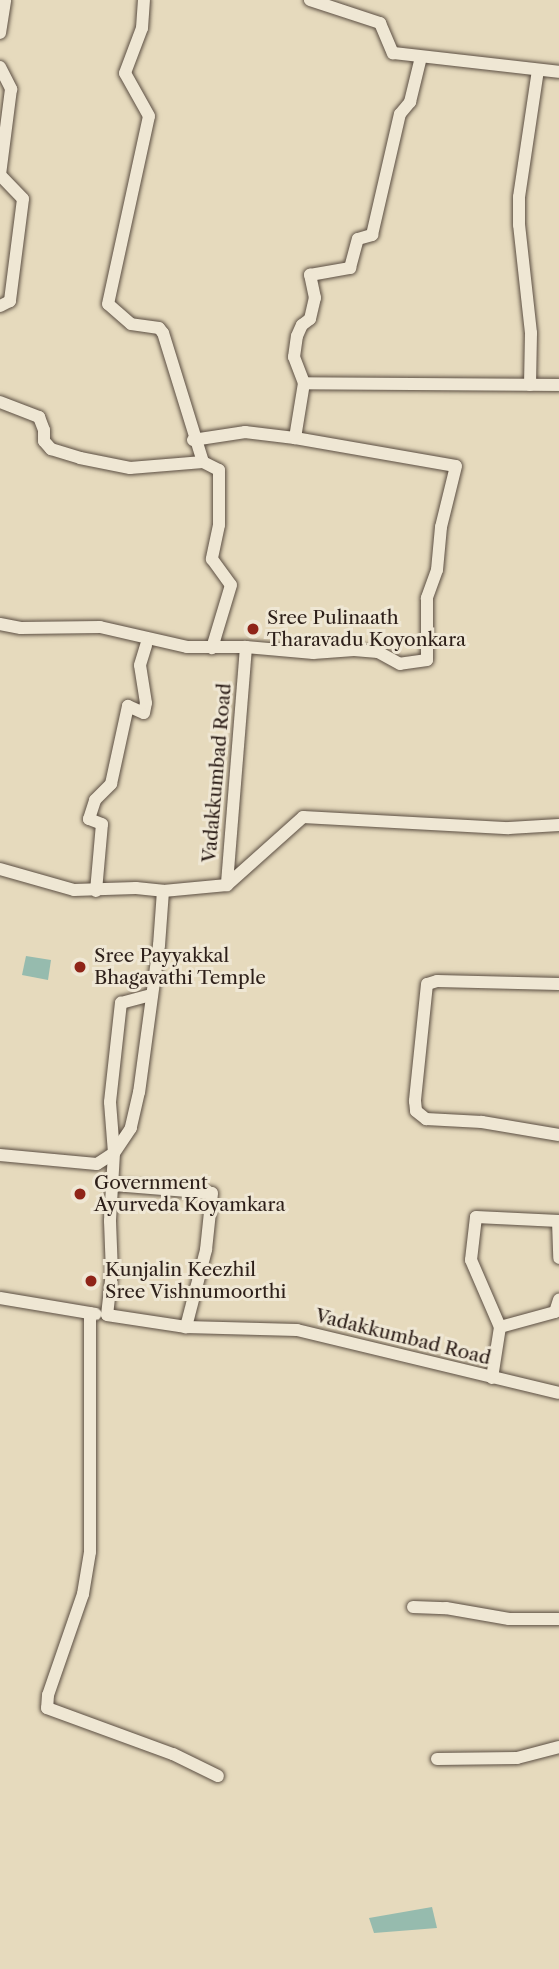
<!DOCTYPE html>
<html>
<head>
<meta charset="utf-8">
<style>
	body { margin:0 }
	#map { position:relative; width:559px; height:1969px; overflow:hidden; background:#e6dabd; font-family:"Libre Caslon Text",serif }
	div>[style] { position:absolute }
	.water>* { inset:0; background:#96bbae }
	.roads { filter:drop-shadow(0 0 2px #5b4e42) drop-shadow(0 0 2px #5b4e42) }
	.minor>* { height:12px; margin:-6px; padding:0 6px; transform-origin:6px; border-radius:6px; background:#efe7d4 }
	.dots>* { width:19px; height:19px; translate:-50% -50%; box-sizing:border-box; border:4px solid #efe7d4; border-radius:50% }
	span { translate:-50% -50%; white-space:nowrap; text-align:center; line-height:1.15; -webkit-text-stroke:6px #efe7d4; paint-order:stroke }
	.poi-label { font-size:19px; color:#2d1f19 }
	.left { translate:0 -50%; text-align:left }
	.street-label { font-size:19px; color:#2d1f19 }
</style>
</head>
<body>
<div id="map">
	<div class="water">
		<div style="clip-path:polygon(26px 956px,51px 960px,48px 980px,22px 975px)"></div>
		<div style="clip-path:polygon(432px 1907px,437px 1928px,374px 1933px,369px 1918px)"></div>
	</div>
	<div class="roads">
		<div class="minor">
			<div style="left:310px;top:0;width:74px;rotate:18.2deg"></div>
			<div style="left:380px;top:23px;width:33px;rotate:67deg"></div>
			<div style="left:393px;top:53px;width:167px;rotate:6.5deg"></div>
			<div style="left:0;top:33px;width:33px;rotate:-81deg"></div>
			<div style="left:0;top:67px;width:25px;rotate:63deg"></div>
			<div style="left:11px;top:89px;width:87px;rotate:97.3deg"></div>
			<div style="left:0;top:175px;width:33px;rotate:46deg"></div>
			<div style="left:23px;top:199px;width:103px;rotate:97.3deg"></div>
			<div style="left:10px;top:301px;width:11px;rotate:153deg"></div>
			<div style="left:304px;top:383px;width:28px;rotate:-111deg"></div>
			<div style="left:294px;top:357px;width:21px;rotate:-82deg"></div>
			<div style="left:297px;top:336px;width:12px;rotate:-66deg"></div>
			<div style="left:302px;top:325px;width:10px;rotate:-37deg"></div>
			<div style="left:310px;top:319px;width:22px;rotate:-77deg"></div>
			<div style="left:315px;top:298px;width:24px;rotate:-102deg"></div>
			<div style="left:310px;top:275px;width:41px;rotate:-9.9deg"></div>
			<div style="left:350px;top:268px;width:30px;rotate:-75deg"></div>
			<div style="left:358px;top:239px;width:15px;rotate:-16deg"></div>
			<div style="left:372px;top:235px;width:124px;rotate:-77deg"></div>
			<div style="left:400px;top:114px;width:16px;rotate:-50deg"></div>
			<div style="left:410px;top:102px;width:46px;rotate:-76.3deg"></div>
			<div style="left:530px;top:385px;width:52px;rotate:-88.9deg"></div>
			<div style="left:531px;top:333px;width:109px;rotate:-96.3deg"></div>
			<div style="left:519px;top:225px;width:28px;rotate:-90deg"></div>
			<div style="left:519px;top:197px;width:128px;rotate:-81.5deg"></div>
			<div style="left:559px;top:385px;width:255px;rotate:-179.6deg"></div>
			<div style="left:304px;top:383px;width:56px;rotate:99.3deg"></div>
			<div style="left:295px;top:438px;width:163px;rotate:9.9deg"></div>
			<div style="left:456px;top:466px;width:63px;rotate:103.8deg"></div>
			<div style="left:441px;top:527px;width:43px;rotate:95.3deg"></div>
			<div style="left:437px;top:570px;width:30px;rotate:110deg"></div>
			<div style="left:427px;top:598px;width:62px;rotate:90deg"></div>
			<div style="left:427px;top:660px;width:27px;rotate:172deg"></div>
			<div style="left:400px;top:664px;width:25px;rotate:-151deg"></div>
			<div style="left:378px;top:652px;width:24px;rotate:-175deg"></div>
			<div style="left:354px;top:650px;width:41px;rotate:175.8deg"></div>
			<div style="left:313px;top:653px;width:67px;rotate:-174.9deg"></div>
			<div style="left:246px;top:647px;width:239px;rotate:94.6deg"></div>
			<div style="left:227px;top:885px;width:64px;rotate:174.6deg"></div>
			<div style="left:163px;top:891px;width:54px;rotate:94.2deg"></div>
			<div style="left:159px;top:945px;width:148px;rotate:97.7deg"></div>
			<div style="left:139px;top:1092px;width:37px;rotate:103deg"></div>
			<div style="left:131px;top:1128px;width:30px;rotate:124deg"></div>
			<div style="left:114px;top:1153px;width:68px;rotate:93.4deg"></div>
			<div style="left:110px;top:1221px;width:51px;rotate:87.8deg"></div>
			<div style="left:112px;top:1272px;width:43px;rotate:96.6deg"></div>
			<div style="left:107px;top:1315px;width:80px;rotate:8.6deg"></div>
			<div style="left:186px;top:1327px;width:111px;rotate:1.5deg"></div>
			<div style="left:297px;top:1330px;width:269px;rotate:13.5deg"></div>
			<div style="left:0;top:402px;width:42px;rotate:21deg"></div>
			<div style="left:39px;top:417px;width:14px;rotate:69deg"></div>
			<div style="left:44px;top:430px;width:11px;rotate:90deg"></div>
			<div style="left:44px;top:441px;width:11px;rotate:49deg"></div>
			<div style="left:51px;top:449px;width:30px;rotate:17deg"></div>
			<div style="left:80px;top:458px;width:51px;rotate:11.3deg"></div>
			<div style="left:130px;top:468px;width:73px;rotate:-4.7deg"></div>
			<div style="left:203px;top:462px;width:135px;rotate:-107.2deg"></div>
			<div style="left:163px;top:333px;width:6px;rotate:-129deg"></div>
			<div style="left:159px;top:328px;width:28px;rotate:-172deg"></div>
			<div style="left:131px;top:324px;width:30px;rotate:-139deg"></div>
			<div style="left:108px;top:304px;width:192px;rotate:-77.7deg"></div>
			<div style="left:149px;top:116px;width:49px;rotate:-119.2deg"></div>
			<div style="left:125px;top:73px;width:48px;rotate:-69.3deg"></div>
			<div style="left:142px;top:28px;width:28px;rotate:-86deg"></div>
			<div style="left:193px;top:440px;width:53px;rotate:-8.7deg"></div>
			<div style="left:245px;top:432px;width:50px;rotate:6.8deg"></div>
			<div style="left:203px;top:462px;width:18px;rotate:27deg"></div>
			<div style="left:219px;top:470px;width:55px;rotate:90deg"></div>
			<div style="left:219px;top:525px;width:35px;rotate:102deg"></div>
			<div style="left:212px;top:559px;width:32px;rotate:54deg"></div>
			<div style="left:231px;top:585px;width:66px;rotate:106.8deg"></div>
			<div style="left:0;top:624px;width:21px;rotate:11deg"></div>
			<div style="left:21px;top:628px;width:79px;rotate:-0.7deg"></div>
			<div style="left:100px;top:627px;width:89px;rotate:12.9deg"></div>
			<div style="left:187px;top:647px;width:59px"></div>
			<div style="left:0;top:869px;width:77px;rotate:15.8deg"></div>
			<div style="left:74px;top:890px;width:62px;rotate:-1.8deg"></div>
			<div style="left:136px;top:888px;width:27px;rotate:6deg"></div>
			<div style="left:227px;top:885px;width:102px;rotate:-41.8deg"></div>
			<div style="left:303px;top:817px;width:206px;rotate:3.1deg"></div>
			<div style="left:509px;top:828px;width:50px;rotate:-3.4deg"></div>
			<div style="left:96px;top:891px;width:67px;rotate:-84.9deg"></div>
			<div style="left:102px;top:824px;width:14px;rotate:-159deg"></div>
			<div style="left:89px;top:819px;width:20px;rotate:-72deg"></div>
			<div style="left:95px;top:800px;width:23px;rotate:-45deg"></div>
			<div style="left:111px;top:784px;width:80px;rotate:-77.7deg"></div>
			<div style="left:128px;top:706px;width:17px;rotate:24deg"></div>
			<div style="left:144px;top:713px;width:10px;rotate:-79deg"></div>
			<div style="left:146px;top:703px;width:38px;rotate:-99deg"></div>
			<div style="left:140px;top:665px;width:21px;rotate:-73deg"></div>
			<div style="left:559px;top:984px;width:122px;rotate:-178.6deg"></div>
			<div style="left:437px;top:981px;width:10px;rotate:163deg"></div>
			<div style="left:427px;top:984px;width:118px;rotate:95.9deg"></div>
			<div style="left:415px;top:1101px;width:10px;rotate:84deg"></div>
			<div style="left:416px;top:1111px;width:13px;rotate:39deg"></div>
			<div style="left:426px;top:1119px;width:56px;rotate:3.1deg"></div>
			<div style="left:482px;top:1122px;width:78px;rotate:9.6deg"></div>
			<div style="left:0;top:1155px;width:97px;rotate:5.3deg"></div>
			<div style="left:97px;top:1164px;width:20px;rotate:-33deg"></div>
			<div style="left:114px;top:1153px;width:51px;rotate:-94.5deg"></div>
			<div style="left:110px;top:1102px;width:100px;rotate:-83.7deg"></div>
			<div style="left:121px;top:1003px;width:31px;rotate:-15deg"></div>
			<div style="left:114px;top:1185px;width:98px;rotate:4.7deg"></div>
			<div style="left:212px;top:1193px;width:57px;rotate:96deg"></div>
			<div style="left:206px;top:1250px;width:80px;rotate:104.6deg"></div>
			<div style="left:558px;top:1221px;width:37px;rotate:88deg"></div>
			<div style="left:0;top:1298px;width:97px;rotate:9.5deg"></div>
			<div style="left:90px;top:1313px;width:239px;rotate:90deg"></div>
			<div style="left:90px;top:1552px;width:43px;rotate:99.5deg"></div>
			<div style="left:83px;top:1594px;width:107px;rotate:109.1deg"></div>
			<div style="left:48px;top:1695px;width:13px;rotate:94deg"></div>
			<div style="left:47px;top:1708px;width:134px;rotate:20.1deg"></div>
			<div style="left:173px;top:1754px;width:50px;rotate:26.1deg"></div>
			<div style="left:500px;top:1327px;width:73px;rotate:-113.4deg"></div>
			<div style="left:471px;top:1260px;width:43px;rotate:-83.4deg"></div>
			<div style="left:476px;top:1217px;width:83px;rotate:2.8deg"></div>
			<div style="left:492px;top:1378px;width:52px;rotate:-81.1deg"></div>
			<div style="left:500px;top:1327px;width:57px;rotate:-15.3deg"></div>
			<div style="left:555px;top:1312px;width:13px;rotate:-72deg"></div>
			<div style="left:413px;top:1607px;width:33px;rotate:2deg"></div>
			<div style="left:446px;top:1608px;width:64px;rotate:9.9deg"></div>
			<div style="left:509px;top:1619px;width:50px"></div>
			<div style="left:437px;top:1759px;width:80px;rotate:-0.7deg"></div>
			<div style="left:517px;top:1758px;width:43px;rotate:-14.7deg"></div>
		</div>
	</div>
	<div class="dots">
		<div style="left:253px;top:629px;background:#8f2418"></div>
		<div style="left:80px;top:967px;background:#8f2418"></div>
		<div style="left:80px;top:1194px;background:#8f2418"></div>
		<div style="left:91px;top:1281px;background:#8f2418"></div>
	</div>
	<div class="poi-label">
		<span class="left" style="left:267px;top:629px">Sree Pulinaath<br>Tharavadu Koyonkara</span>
		<span class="left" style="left:94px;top:967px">Sree Payyakkal<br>Bhagavathi Temple</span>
		<span class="left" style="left:94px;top:1194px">Government<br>Ayurveda Koyamkara</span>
		<span class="left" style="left:105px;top:1281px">Kunjalin Keezhil<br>Sree Vishnumoorthi</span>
	</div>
	<div class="street-label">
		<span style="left:217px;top:773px;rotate:-85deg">Vadakkumbad Road</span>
		<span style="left:403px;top:1337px;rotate:14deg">Vadakkumbad Road</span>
	</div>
</div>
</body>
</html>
